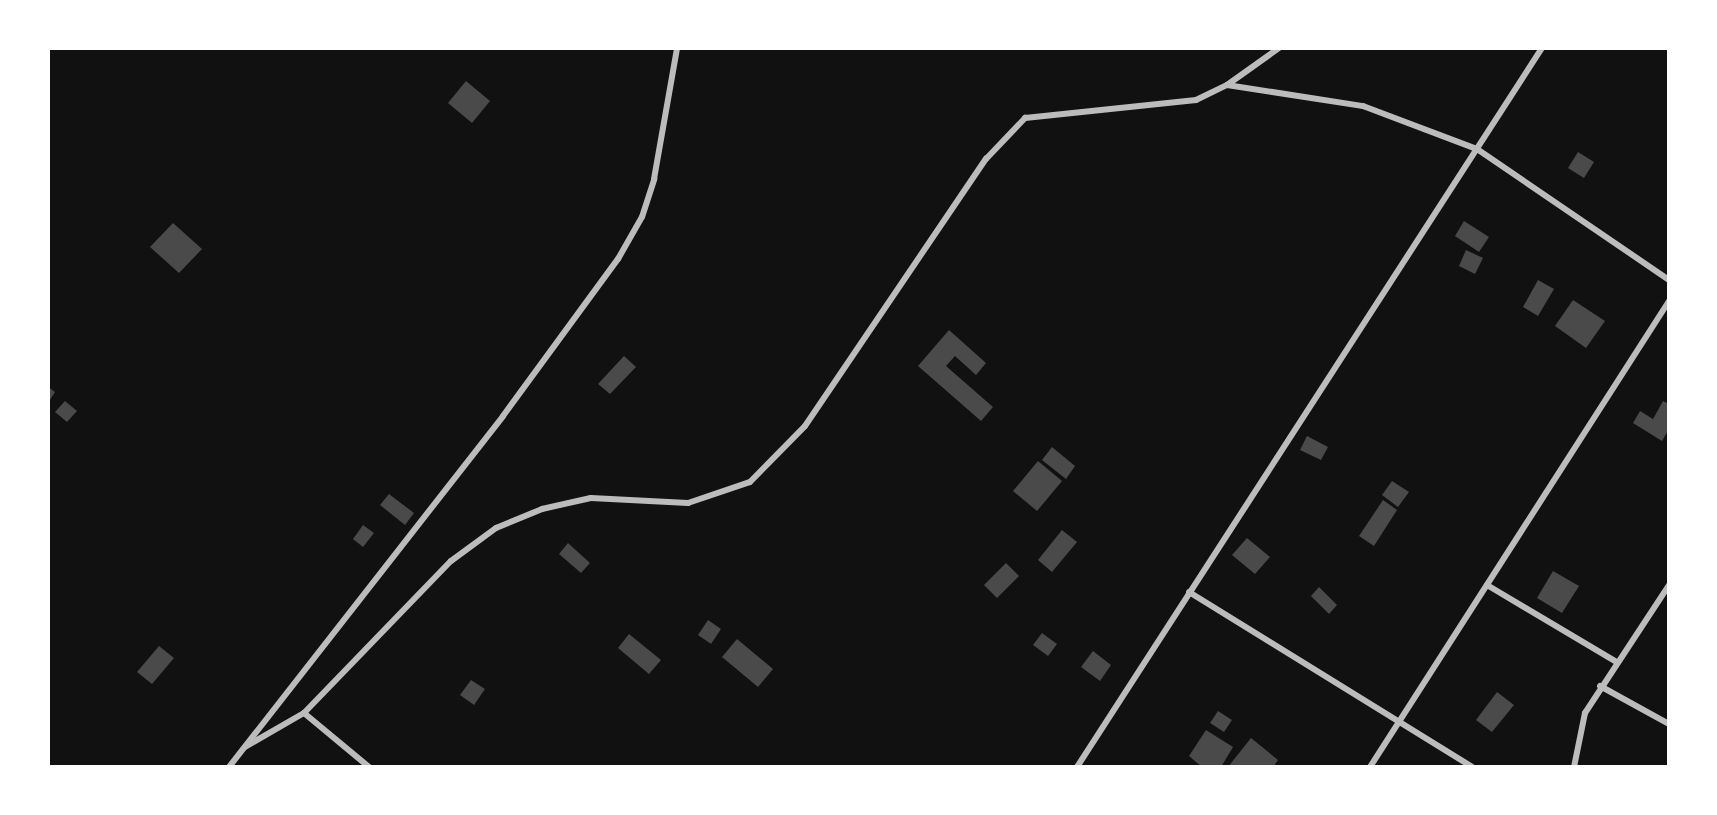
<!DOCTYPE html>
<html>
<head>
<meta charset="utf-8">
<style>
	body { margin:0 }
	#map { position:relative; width:1717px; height:815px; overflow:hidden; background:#111; font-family:Jost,sans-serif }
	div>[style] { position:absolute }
	.building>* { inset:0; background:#4a4a4a }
	.minor>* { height:6px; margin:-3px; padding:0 3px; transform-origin:3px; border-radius:3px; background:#bcbcbc }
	span { translate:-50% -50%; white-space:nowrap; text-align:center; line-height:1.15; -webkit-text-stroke:6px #fff; paint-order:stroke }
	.frame { position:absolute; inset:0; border:50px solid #fff; pointer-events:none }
</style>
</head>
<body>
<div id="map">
	<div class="building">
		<div style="clip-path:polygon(466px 81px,490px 101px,472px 123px,448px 103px)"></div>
		<div style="clip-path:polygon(1578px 152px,1594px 162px,1584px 178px,1568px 168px)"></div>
		<div style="clip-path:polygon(1464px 221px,1489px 237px,1479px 252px,1455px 236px)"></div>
		<div style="clip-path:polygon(173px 223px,202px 249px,179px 273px,150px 247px)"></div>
		<div style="clip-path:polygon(1466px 250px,1483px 258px,1475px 274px,1459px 266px)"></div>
		<div style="clip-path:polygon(1538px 280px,1554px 289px,1538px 316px,1523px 307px)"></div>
		<div style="clip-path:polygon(1573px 300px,1605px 321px,1586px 348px,1555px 326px)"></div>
		<div style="clip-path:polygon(949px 330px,986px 363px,976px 375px,955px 356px,946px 366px,993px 407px,981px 421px,918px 366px)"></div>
		<div style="clip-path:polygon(624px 356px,636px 367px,610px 394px,598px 384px)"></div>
		<div style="clip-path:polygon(48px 387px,55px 392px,48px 403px)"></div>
		<div style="clip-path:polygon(65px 401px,77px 411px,67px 422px,55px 412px)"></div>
		<div style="clip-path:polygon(1663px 401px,1669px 404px,1669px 429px,1662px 441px,1633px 423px,1640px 411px,1653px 419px)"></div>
		<div style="clip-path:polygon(1307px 436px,1328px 447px,1321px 460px,1300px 450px)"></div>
		<div style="clip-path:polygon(1052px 447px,1075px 466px,1066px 479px,1042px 460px)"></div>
		<div style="clip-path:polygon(1038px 461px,1062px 481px,1037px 511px,1013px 491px)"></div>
		<div style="clip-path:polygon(1392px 481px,1409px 492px,1398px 507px,1382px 495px)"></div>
		<div style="clip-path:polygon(389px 494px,414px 513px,405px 525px,380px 505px)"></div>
		<div style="clip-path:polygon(1383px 500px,1397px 510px,1374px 546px,1359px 536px)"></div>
		<div style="clip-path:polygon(363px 525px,374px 533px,363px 547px,353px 539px)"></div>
		<div style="clip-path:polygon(1062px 530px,1077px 542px,1052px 572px,1038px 560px)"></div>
		<div style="clip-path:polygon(1247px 538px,1270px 557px,1255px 574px,1232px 555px)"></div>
		<div style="clip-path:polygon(568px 543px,590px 563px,581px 573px,559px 554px)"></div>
		<div style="clip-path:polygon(1006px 563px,1019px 576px,997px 598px,984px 585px)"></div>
		<div style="clip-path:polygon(1553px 571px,1579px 586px,1562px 613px,1537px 598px)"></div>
		<div style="clip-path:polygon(1319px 587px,1337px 605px,1329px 614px,1311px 596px)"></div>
		<div style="clip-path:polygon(708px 620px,721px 629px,711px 644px,698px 635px)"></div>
		<div style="clip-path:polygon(1042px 633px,1057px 644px,1048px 656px,1033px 645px)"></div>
		<div style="clip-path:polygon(629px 634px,661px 660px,649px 674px,618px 648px)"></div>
		<div style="clip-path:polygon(737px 639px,773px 669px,758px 687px,722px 657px)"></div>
		<div style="clip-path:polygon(159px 646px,174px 658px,152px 684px,137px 672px)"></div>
		<div style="clip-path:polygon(1093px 651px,1111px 665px,1100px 681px,1081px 667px)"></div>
		<div style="clip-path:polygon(471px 680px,485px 689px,474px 705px,460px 695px)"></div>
		<div style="clip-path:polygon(1497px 692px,1514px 705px,1492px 732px,1476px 720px)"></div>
		<div style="clip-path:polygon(1218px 711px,1232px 720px,1224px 732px,1210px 723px)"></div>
		<div style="clip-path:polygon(1206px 730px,1233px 747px,1221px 767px,1202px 767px,1189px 756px)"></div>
		<div style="clip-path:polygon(1251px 738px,1278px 760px,1273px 767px,1228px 767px)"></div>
	</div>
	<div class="minor">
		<div style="left:1227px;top:85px;width:138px;rotate:8.8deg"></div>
		<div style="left:1363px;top:106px;width:122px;rotate:20.7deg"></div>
		<div style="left:1477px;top:149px;width:232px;rotate:34.3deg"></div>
		<div style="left:1487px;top:585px;width:149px;rotate:30.7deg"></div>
		<div style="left:1189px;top:592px;width:333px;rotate:31.7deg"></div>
		<div style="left:1600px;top:686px;width:79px;rotate:28.8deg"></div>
		<div style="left:304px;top:713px;width:85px;rotate:39.7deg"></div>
		<div style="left:245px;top:747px;width:68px;rotate:-30deg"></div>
		<div style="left:304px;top:713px;width:211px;rotate:-46deg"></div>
		<div style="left:451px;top:561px;width:56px;rotate:-36.3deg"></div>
		<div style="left:496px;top:528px;width:50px;rotate:-22.4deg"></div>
		<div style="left:542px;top:509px;width:50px;rotate:-12.7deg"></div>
		<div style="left:591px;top:498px;width:97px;rotate:3deg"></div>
		<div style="left:688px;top:503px;width:65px;rotate:-18.7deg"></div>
		<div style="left:750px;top:482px;width:78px;rotate:-45.5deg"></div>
		<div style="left:805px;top:426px;width:323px;rotate:-55.9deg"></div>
		<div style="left:986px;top:159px;width:57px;rotate:-46.4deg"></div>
		<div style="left:1025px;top:118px;width:172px;rotate:-6deg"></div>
		<div style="left:1196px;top:100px;width:34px;rotate:-26deg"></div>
		<div style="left:1227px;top:85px;width:64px;rotate:-35.4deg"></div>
		<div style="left:229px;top:767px;width:445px;rotate:-52deg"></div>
		<div style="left:503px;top:416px;width:195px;rotate:-53.8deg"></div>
		<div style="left:618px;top:259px;width:48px;rotate:-60.3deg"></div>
		<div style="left:642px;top:217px;width:40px;rotate:-72deg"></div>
		<div style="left:654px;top:179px;width:133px;rotate:-80deg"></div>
		<div style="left:1077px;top:767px;width:856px;rotate:-57.11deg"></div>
		<div style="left:1370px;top:767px;width:554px;rotate:-57.31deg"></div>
		<div style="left:1574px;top:767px;width:55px;rotate:-78.5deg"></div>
		<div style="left:1585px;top:713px;width:153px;rotate:-56.7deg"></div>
	</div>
	<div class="frame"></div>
</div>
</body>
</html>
